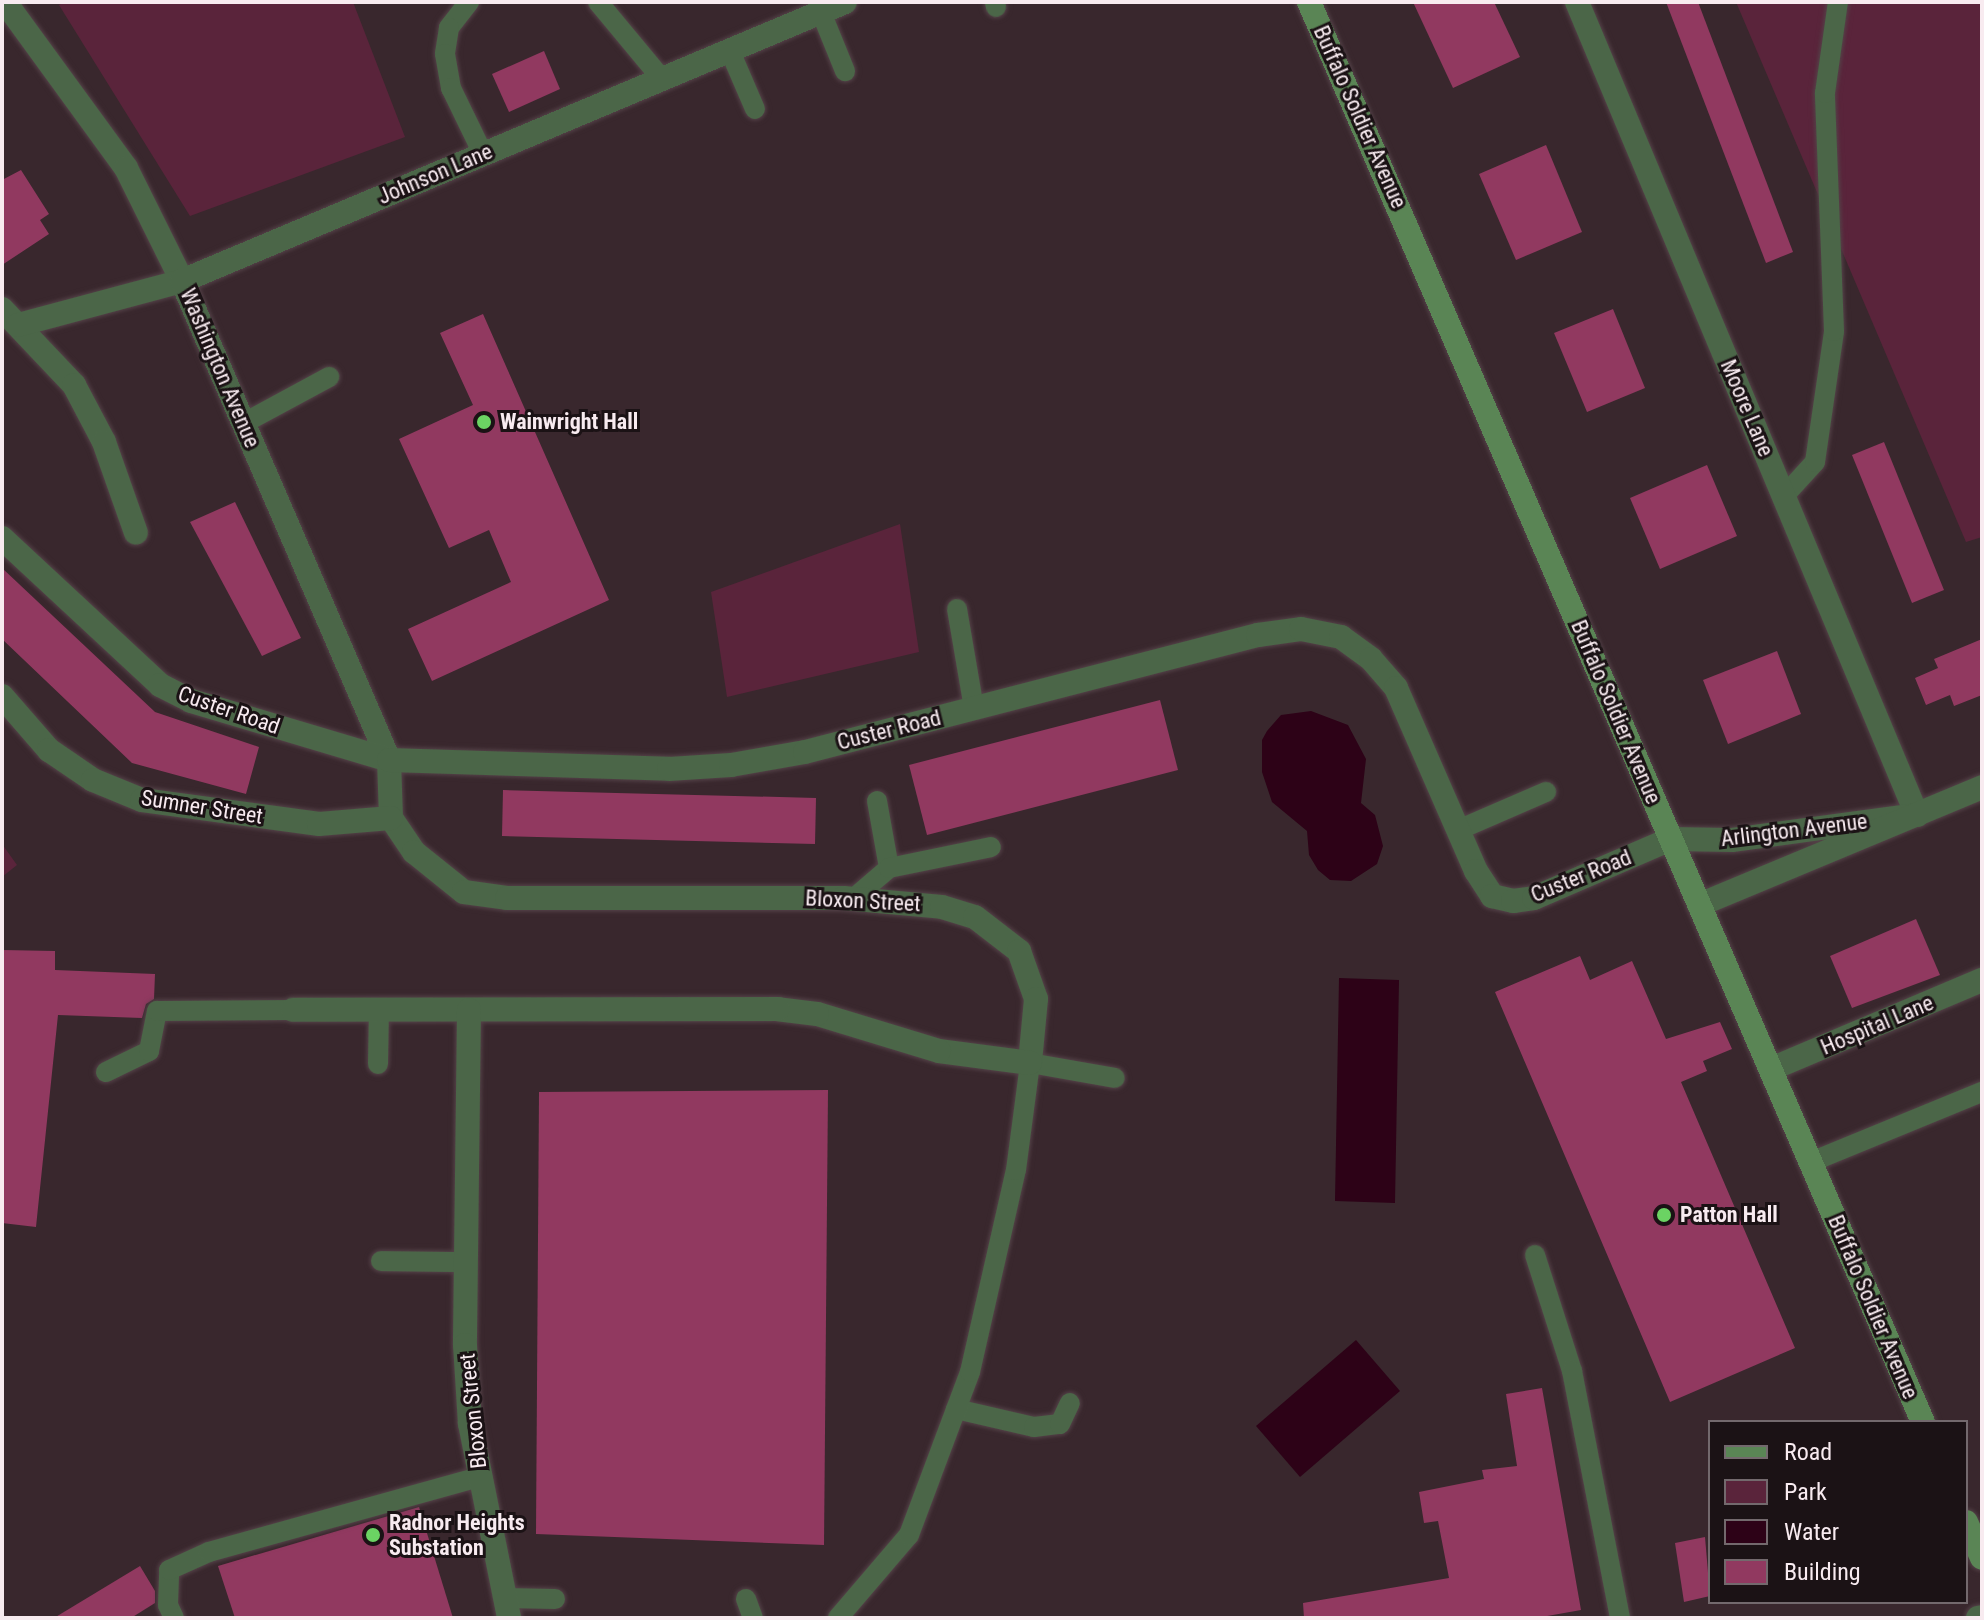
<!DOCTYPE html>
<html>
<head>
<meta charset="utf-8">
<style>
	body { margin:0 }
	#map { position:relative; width:1984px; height:1620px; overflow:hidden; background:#39272d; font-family:"Roboto Condensed",sans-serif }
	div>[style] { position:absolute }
	.green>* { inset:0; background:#5a243b }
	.water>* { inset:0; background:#2d0217 }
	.building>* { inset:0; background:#913960 }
	.roads { filter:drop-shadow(0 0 2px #544248) drop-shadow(0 0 2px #544248) }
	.lane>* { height:20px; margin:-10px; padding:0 10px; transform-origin:10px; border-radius:10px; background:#4b6648 }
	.street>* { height:24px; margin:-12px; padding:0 12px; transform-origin:12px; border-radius:12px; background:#4b6648 }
	.secondary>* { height:24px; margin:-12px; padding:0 12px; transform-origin:12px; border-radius:12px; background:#5a8555 }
	.dots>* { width:22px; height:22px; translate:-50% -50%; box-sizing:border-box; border:4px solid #1b1215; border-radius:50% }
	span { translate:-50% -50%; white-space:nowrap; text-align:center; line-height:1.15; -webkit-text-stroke:6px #1b1215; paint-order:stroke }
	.street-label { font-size:22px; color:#f8ebf0 }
	.poi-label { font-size:22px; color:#f8ebf0; font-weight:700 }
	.left { translate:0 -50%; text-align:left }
	.frame { position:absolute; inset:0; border:4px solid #f8ebf0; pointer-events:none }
	.legend { position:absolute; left:1708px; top:1420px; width:260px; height:184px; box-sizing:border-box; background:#1b1215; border:2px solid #73696d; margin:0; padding:10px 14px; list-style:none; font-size:24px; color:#f8ebf0 }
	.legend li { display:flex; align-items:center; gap:16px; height:40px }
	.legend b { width:40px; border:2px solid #73696d }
</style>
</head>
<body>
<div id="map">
	<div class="green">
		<div style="clip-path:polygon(64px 2px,353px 2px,405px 137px,190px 216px,59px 5px)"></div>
		<div style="clip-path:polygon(1736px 2px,1982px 2px,1982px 537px,1966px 542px)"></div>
		<div style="clip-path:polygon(900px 524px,919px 652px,727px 697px,711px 592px)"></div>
		<div style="clip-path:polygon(2px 844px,17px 865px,2px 877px)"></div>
	</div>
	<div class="water">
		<div style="clip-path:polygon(1311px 711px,1348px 725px,1366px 759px,1361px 803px,1375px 815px,1383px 846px,1377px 864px,1351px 881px,1330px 880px,1318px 870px,1309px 855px,1307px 831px,1272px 802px,1262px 772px,1262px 740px,1267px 731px,1281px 715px)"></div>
		<div style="clip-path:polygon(1339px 978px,1399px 980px,1395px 1203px,1335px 1201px)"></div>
		<div style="clip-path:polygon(1356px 1340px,1400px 1391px,1300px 1477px,1256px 1426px)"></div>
	</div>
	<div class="building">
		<div style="clip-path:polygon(1413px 2px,1494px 2px,1520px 57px,1453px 88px)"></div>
		<div style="clip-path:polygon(1666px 2px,1698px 2px,1793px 252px,1766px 263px)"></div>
		<div style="clip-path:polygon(544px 51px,560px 89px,509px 112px,492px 74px)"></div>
		<div style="clip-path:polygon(1546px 145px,1582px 232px,1516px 260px,1479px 174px)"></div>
		<div style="clip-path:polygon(21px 170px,49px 214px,40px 220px,49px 234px,2px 265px,2px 180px)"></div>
		<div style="clip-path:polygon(1613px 309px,1645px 388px,1587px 412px,1554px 333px)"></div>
		<div style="clip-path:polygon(483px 314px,609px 600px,432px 681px,408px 629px,511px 582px,489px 530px,449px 548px,399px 439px,473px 405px,440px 333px)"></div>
		<div style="clip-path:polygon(1884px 442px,1944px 590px,1912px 603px,1852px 455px)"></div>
		<div style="clip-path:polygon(1707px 465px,1737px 536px,1660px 569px,1630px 498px)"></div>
		<div style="clip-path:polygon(235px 502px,301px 638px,262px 656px,190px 522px)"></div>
		<div style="clip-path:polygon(2px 568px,155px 712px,259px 747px,246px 794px,132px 763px,2px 639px)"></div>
		<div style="clip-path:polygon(1982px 639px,1982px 695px,1954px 706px,1950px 695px,1926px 705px,1915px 678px,1938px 668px,1934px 659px)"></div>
		<div style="clip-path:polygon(1777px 651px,1801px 714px,1728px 744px,1703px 680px)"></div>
		<div style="clip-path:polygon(1160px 700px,1178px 770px,927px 835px,909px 765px)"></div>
		<div style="clip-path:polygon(503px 790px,816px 798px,815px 844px,502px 836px)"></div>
		<div style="clip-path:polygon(1916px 919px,1940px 975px,1852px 1008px,1830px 956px)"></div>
		<div style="clip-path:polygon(2px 950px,55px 951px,55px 970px,155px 974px,154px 999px,146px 1004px,142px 1018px,58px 1015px,36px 1227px,2px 1223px)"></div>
		<div style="clip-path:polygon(1580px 956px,1590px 980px,1632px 961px,1666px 1039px,1720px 1022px,1732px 1049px,1703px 1061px,1707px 1071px,1681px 1082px,1795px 1348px,1670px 1402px,1495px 992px)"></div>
		<div style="clip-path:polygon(828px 1090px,824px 1545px,536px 1534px,539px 1092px)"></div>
		<div style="clip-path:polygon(1542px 1388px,1581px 1610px,1536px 1618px,1304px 1618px,1303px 1603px,1449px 1578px,1438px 1521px,1424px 1523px,1419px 1492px,1484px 1479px,1482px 1470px,1517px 1466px,1506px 1394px)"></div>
		<div style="clip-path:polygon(419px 1507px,453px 1618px,235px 1618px,218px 1566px)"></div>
		<div style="clip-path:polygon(1705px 1537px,1710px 1596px,1684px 1602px,1675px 1543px)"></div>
		<div style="clip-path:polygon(140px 1566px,155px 1591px,155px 1603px,131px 1618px,54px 1618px)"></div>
	</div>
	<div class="roads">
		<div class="lane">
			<div style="left:469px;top:2px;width:33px;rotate:128deg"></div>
			<div style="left:449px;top:28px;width:26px;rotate:99deg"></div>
			<div style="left:445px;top:54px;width:35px;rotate:80deg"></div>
			<div style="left:451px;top:88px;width:73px;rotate:64.1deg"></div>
			<div style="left:598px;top:2px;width:100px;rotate:50.3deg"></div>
			<div style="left:995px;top:2px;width:5px;rotate:79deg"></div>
			<div style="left:821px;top:12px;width:64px;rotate:67.9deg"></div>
			<div style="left:730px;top:51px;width:63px;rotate:66.7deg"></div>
			<div style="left:244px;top:423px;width:97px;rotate:-28.4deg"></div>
			<div style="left:1784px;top:496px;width:46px;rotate:-47.6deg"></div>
			<div style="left:1815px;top:462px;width:132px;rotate:-81.7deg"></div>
			<div style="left:1834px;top:331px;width:238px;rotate:-92.2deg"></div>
			<div style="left:1825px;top:93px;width:92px;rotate:-81.9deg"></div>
			<div style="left:957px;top:609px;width:100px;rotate:80.3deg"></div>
			<div style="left:877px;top:801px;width:68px;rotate:79.8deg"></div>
			<div style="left:1458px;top:830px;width:96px;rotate:-23.4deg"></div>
			<div style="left:854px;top:898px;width:46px;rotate:-40.6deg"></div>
			<div style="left:889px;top:868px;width:104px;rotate:-11.6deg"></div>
			<div style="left:378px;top:1064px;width:55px;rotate:-89deg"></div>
			<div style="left:106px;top:1072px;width:48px;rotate:-26deg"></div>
			<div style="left:149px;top:1051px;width:41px;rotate:-78.7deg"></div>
			<div style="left:157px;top:1011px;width:136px;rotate:-0.4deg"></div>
			<div style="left:1811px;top:1162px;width:185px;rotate:-22.3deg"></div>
			<div style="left:1535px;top:1255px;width:122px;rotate:72.3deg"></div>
			<div style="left:1572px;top:1371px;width:252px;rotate:79deg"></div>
			<div style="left:381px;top:1261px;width:85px;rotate:0.7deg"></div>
			<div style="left:956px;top:1409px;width:80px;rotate:13deg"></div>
			<div style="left:1034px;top:1427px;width:26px;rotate:-7deg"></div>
			<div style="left:1060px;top:1424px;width:23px;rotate:-65deg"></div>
			<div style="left:504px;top:1598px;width:51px;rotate:1.1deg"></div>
			<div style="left:746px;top:1599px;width:20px;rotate:70deg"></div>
			<div style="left:174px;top:1618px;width:14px;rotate:-115deg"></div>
			<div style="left:168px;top:1605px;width:35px;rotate:-88deg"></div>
			<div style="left:169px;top:1570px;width:44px;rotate:-24.2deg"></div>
			<div style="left:209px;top:1552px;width:281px;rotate:-15.5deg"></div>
			<div style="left:838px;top:1618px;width:109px;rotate:-49.5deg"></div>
			<div style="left:909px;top:1535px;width:174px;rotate:-69.5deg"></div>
			<div style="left:970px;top:1372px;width:207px;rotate:-77.2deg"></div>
			<div style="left:1016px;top:1170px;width:108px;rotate:-82.5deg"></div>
			<div style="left:1030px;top:1063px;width:86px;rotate:10deg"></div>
		</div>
		<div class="street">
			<div style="left:5px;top:2px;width:205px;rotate:53.9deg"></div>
			<div style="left:126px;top:168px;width:126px;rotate:63.6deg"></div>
			<div style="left:182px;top:281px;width:522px;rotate:66.63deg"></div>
			<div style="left:389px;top:760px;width:58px;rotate:88deg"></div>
			<div style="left:391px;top:818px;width:41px;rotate:55.9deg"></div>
			<div style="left:414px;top:852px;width:64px;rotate:38.7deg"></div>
			<div style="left:464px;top:892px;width:43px;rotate:7.9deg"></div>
			<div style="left:507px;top:898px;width:337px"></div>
			<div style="left:844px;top:898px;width:98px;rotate:5.2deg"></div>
			<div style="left:942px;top:907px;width:34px;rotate:17deg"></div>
			<div style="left:975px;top:917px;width:56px;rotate:37.7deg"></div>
			<div style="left:1019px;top:951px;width:51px;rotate:70.5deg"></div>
			<div style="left:1036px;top:999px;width:64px;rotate:95.4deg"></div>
			<div style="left:1030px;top:1063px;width:92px;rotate:-172.5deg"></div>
			<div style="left:939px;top:1051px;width:127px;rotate:-163.1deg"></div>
			<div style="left:817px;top:1014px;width:39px;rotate:-173deg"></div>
			<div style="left:778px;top:1009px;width:485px;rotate:179.9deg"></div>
			<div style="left:1577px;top:2px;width:881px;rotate:67.31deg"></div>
			<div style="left:2px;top:309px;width:105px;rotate:46.5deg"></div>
			<div style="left:74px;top:385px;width:64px;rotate:62.2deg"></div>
			<div style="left:104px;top:442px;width:96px;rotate:70.6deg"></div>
			<div style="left:18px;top:325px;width:170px;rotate:-15deg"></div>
			<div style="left:182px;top:281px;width:719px;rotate:-22.82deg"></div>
			<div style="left:2px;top:538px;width:216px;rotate:42.9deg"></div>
			<div style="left:160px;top:685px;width:35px;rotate:27deg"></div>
			<div style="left:191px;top:701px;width:207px;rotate:16.6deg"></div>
			<div style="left:389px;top:760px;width:280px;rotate:1.8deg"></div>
			<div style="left:669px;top:769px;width:62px;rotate:-3.7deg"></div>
			<div style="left:731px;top:765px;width:75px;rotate:-10deg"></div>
			<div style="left:805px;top:752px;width:468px;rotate:-14.5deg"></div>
			<div style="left:1258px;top:635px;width:43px;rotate:-7.9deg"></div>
			<div style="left:1301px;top:629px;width:41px;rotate:11.3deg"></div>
			<div style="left:1341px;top:637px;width:37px;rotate:36deg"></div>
			<div style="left:1371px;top:659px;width:38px;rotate:49deg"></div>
			<div style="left:1396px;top:688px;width:200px;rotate:66.4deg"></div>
			<div style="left:1476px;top:871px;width:30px;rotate:57deg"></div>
			<div style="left:1492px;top:896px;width:22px;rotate:13deg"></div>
			<div style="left:1513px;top:901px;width:21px;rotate:-8deg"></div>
			<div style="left:1534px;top:898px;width:149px;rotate:-23.3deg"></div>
			<div style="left:1671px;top:839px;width:61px;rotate:0.9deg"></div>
			<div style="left:1732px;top:840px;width:187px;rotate:-7.7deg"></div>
			<div style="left:2px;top:696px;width:72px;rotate:49deg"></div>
			<div style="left:49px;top:750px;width:53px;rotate:34.3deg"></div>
			<div style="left:93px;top:780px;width:53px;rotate:22.2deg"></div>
			<div style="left:142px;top:800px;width:179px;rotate:7.7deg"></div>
			<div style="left:319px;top:824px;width:72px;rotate:-4.8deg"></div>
			<div style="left:1699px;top:905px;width:307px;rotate:-22.6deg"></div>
			<div style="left:469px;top:1010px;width:335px;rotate:90.7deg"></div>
			<div style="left:465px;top:1345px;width:79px;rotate:86.4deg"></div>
			<div style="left:470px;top:1424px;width:198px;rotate:78.6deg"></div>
			<div style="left:1771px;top:1069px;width:229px;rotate:-22.9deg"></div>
			<div style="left:1978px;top:1618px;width:4px;rotate:-14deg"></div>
		</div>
		<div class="secondary">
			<div style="left:1309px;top:2px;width:1547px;rotate:66.62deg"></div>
			<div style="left:1966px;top:1522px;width:39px;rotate:66deg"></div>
		</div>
	</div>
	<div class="dots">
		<div style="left:484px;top:422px;background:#6bd363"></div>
		<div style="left:1664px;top:1215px;background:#6bd363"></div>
		<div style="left:373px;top:1535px;background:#6bd363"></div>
	</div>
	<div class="street-label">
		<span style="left:1360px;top:117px;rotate:66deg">Buffalo Soldier Avenue</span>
		<span style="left:435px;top:174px;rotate:-23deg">Johnson Lane</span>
		<span style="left:220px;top:368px;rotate:67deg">Washington Avenue</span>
		<span style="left:1747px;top:408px;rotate:67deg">Moore Lane</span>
		<span style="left:229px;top:710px;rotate:19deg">Custer Road</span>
		<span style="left:1616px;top:712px;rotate:67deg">Buffalo Soldier Avenue</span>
		<span style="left:889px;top:730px;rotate:-14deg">Custer Road</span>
		<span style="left:202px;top:807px;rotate:9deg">Sumner Street</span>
		<span style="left:1794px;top:830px;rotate:-7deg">Arlington Avenue</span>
		<span style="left:1581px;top:876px;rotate:-22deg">Custer Road</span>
		<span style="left:863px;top:901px;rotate:3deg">Bloxon Street</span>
		<span style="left:1877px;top:1025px;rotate:-23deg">Hospital Lane</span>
		<span style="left:1873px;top:1307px;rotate:67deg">Buffalo Soldier Avenue</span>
		<span style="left:473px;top:1411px;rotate:-96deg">Bloxon Street</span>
	</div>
	<div class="poi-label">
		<span class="left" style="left:500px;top:422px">Wainwright Hall</span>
		<span class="left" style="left:1680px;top:1215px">Patton Hall</span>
		<span class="left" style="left:389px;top:1535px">Radnor Heights<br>Substation</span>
	</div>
	<div class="frame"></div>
	<ul class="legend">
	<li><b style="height:10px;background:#5a8555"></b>Road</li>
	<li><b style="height:22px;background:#5a243b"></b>Park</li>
	<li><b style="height:22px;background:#2d0217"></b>Water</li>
	<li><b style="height:22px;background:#913960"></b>Building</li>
	</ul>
</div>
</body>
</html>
